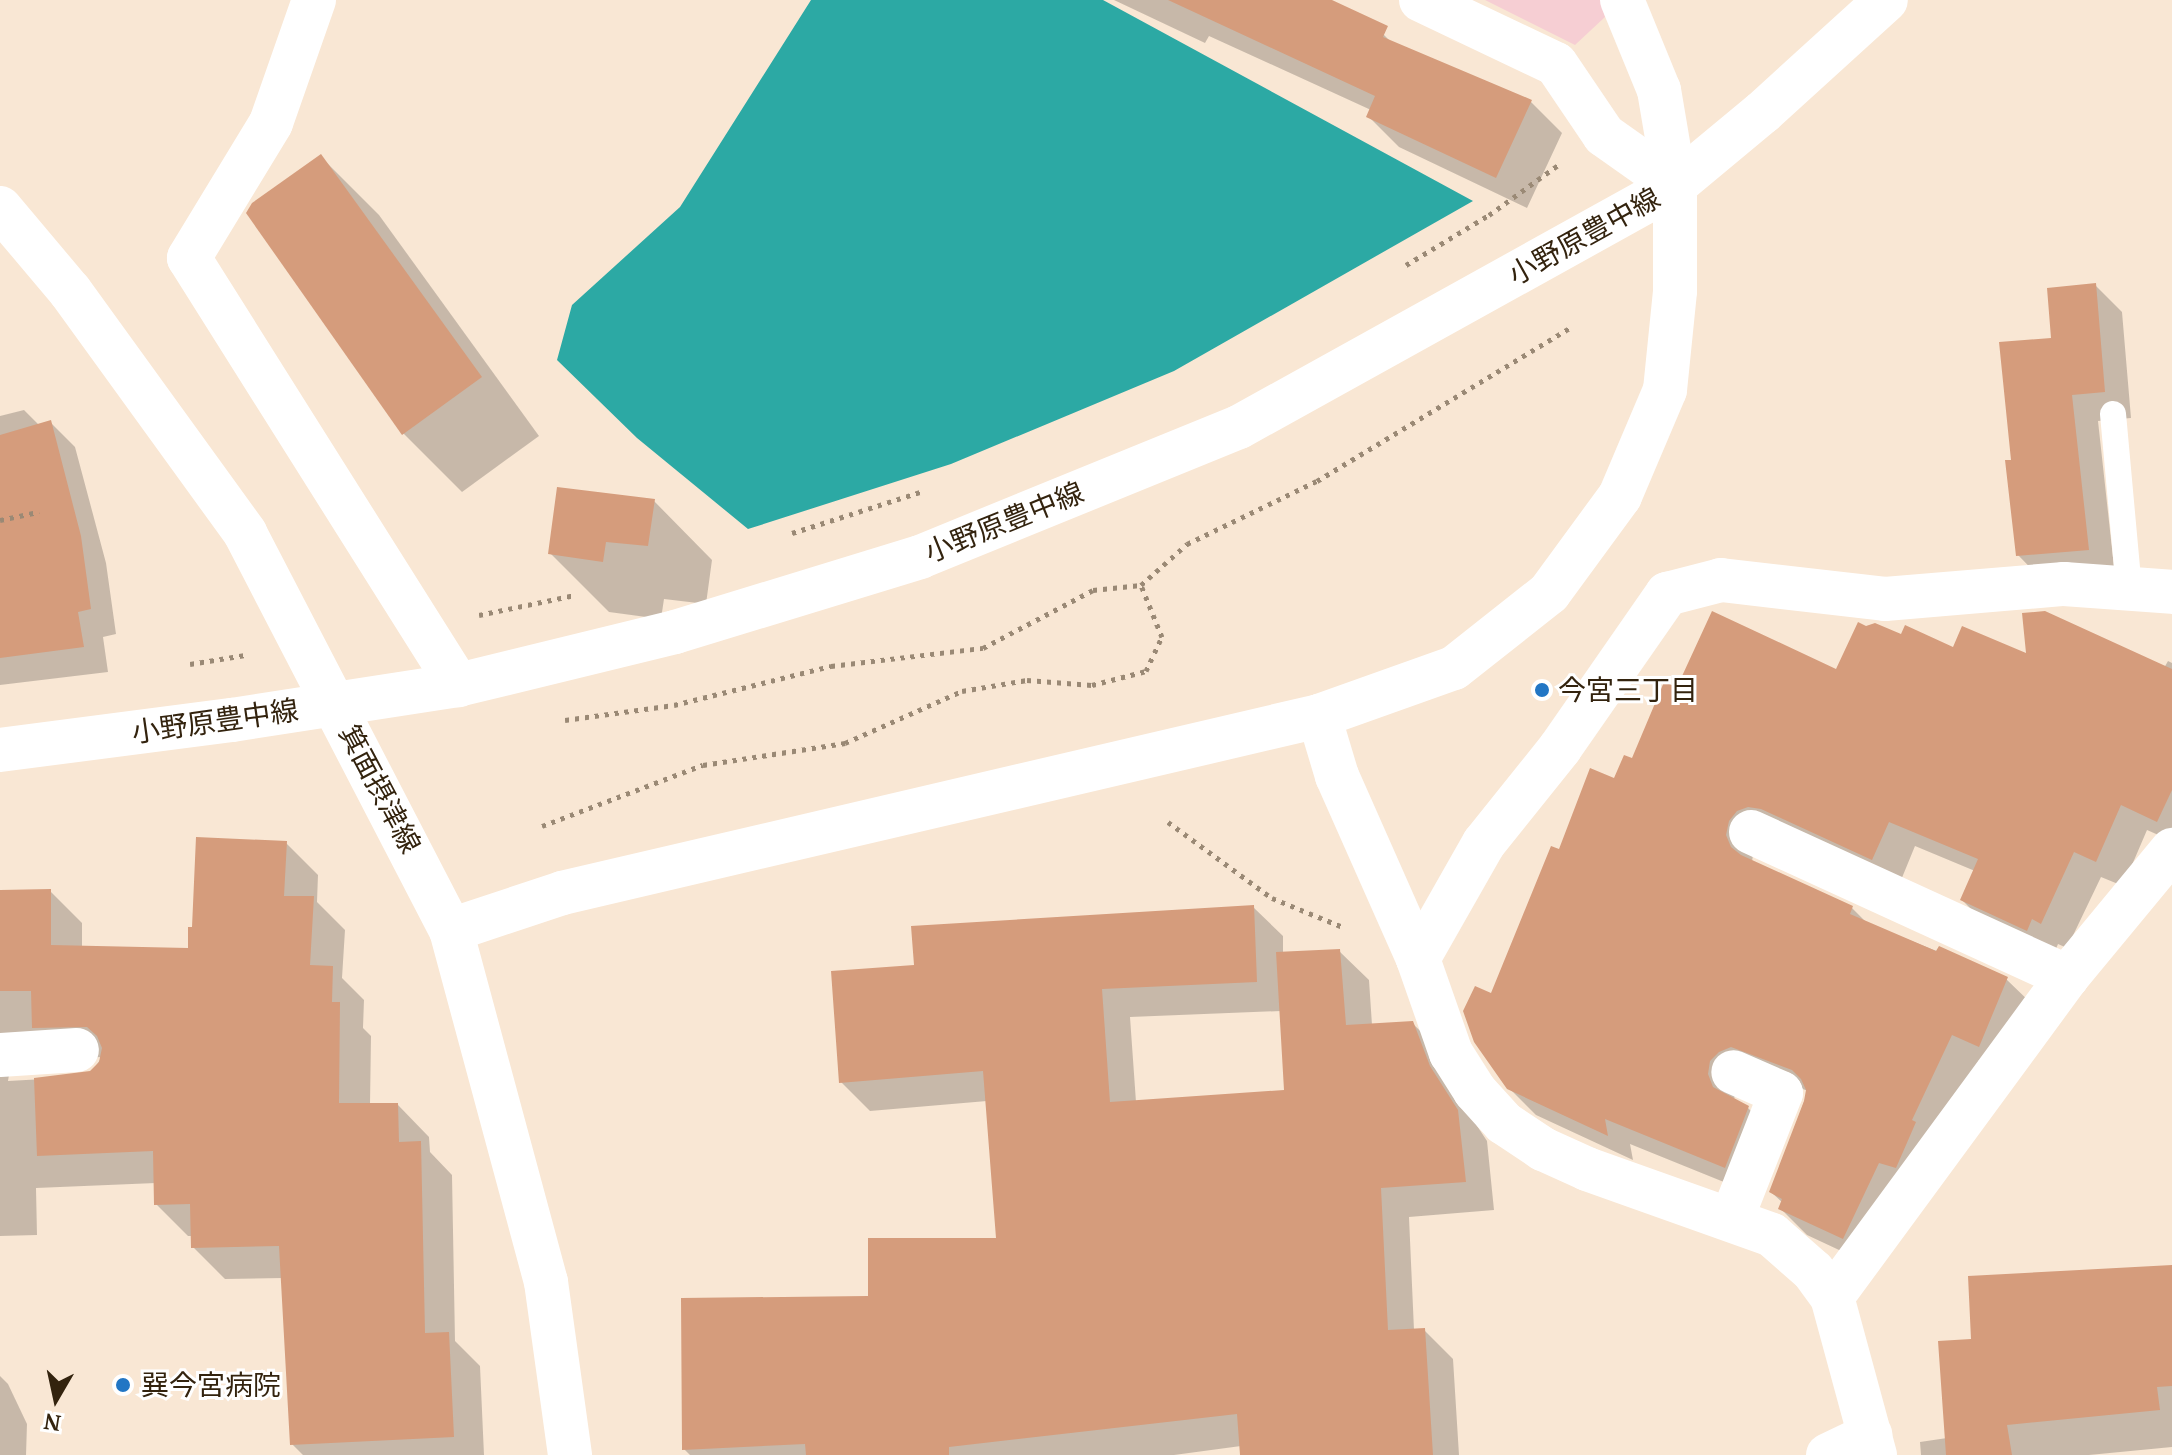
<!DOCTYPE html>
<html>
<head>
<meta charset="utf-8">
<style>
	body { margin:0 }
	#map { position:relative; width:2172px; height:1455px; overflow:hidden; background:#f9e7d4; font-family:"PT Serif","Noto Sans JP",serif }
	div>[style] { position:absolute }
	.green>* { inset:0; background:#f6ced3 }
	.water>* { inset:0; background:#2ca9a4 }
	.shadow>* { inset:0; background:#0003 }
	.building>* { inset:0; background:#d59c7c }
	.path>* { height:5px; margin-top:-2.5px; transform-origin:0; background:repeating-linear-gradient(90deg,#9a8975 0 4px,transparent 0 10px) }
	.service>* { height:26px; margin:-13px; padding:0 13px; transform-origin:13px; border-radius:13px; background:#fff }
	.minor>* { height:44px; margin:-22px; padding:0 22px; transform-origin:22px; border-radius:22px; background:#fff }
	.tertiary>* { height:44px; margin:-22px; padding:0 22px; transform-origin:22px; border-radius:22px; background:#fff }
	.secondary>* { height:44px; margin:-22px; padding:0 22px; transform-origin:22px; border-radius:22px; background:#fff }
	.dots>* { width:22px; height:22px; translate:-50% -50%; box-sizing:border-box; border:4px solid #fff; border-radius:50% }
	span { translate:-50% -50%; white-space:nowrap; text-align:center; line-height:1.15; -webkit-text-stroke:6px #fff; paint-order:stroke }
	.street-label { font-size:28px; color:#33230e }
	.poi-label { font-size:28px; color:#33230e }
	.left { translate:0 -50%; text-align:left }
	.north { position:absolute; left:16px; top:1359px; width:80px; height:80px; -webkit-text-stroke:6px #fff; paint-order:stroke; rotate:189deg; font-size:22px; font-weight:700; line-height:32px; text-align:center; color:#33230e }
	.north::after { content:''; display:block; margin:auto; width:28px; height:36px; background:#33230e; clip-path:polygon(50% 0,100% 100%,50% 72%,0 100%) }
</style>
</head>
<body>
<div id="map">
	<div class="green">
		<div style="clip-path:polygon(1485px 0,1601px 0,1605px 17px,1575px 45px)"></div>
	</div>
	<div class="water">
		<div style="clip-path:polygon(811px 0,1103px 0,1473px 201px,1174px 371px,951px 464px,748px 529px,637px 438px,557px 360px,572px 305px,680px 207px)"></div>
	</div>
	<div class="shadow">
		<div style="clip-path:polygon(1114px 0,1314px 0,1384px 35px,1392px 43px,1531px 102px,1562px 133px,1527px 208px,1399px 147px,1368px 116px,1371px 110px,1209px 36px,1205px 43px)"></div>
		<div style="clip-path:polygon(320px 156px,379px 215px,539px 436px,462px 492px,403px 433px)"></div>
		<div style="clip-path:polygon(2095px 285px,2122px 312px,2131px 418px,2098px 421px,2115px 576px,2044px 582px,2018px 555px,2013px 461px,2053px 340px)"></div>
		<div style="clip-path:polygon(24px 410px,39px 425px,50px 422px,75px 447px,106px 563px,116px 634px,103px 637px,108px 672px,0 685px,0 416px)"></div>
		<div style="clip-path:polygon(654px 501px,712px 560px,706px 604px,664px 599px,661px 619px,609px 612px,550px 553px)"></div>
		<div style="clip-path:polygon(1902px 637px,1954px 649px,2164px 668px,2168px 661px,2172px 663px,2172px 841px,2147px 830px,2123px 886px,2101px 877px,2067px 948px,2058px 944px,2053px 956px,1988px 926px,1962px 900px,1975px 871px,1915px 846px,1899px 885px,1754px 847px,1752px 862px,1852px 908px,1867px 923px,2006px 979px,2033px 1005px,2005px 1071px,1979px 1060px,1938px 1147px,1869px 1264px,1807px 1235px,1780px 1208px,1783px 1203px,1771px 1192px,1808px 1091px,1758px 1072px,1736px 1088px,1734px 1100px,1748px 1108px,1774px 1134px,1751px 1193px,1630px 1144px,1633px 1160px,1536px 1115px,1509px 1088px,1492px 996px,1560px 852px,1633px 760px,1678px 690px,1837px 672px)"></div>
		<div style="clip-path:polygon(evenodd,286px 843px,318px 875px,317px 902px,345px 930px,342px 978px,364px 1000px,363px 1028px,371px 1036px,370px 1105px,398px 1105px,429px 1137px,430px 1152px,452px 1175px,455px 1341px,480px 1366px,484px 1455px,303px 1455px,292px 1444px,283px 1278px,225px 1279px,193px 1247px,192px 1236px,188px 1236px,156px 1204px,156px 1183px,36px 1188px,37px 1235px,0 1236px,0 892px,50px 891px,82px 923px,82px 948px,190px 950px,286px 843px,102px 1057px,91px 1073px,80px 1077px,8px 1081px,9px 1075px,30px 1061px,102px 1057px)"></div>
		<div style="clip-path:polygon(evenodd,1253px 907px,1283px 936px,1283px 954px,1339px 951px,1369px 980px,1372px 1025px,1412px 1023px,1442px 1052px,1458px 1097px,1487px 1141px,1494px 1210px,1409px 1217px,1414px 1330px,1424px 1330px,1453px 1359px,1459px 1455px,1243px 1455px,1241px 1446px,1174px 1455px,690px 1455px,684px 1449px,870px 1298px,998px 1240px,987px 1101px,870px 1111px,841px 1082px,916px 967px,1253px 907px,1281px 1011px,1286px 1092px,1136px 1102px,1130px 1017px,1281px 1011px)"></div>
		<div style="clip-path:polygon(2172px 1267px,2172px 1447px,2089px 1455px,1921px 1455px,1920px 1442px,1947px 1438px,1973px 1341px)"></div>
		<div style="clip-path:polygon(0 1376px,8px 1384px,27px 1424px,26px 1455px,0 1455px)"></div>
	</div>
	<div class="building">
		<div style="clip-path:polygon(1168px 0,1332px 0,1388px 26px,1383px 37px,1532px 100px,1496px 178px,1366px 117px,1375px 96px)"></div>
		<div style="clip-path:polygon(321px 154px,482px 377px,402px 435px,246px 213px,252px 203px)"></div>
		<div style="clip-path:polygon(2096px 283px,2105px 392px,2072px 395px,2089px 550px,2016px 556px,2005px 460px,2011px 460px,1999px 342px,2051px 338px,2047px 288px)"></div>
		<div style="clip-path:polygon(51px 420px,81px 536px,91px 609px,78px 612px,84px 647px,0 658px,0 435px)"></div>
		<div style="clip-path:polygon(557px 487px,655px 499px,648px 546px,606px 542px,603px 562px,548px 554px)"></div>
		<div style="clip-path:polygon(1712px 611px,1836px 669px,1858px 622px,1866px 626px,1875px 623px,1901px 634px,1905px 625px,1953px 647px,1962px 626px,2026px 653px,2022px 613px,2045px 611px,2172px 669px,2172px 790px,2157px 822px,2121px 805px,2096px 862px,2074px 852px,2041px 924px,2032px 919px,2027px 931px,1960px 900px,1978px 859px,1889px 822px,1872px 860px,1761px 809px,1748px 807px,1737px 811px,1729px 821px,1726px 835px,1731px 847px,1741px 855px,1853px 906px,1850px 914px,1936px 951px,1939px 946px,2008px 977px,1979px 1047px,1952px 1035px,1912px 1120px,1916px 1122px,1896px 1168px,1879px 1163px,1843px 1239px,1778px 1209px,1782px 1199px,1769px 1192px,1804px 1101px,1806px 1090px,1801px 1079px,1792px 1070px,1731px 1047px,1719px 1052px,1710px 1061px,1708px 1074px,1713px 1087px,1749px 1106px,1725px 1168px,1605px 1119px,1608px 1136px,1507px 1089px,1474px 1042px,1463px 1011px,1475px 986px,1491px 993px,1551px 846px,1559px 849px,1590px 768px,1614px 778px,1624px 755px,1632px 758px,1664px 682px,1677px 687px)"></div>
		<div style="clip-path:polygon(196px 837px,287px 841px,284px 896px,314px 896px,310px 965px,333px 966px,332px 1002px,340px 1002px,339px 1103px,398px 1103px,399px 1142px,421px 1141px,425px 1333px,449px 1332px,454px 1437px,290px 1445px,279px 1246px,191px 1248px,190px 1204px,154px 1205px,153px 1151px,37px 1156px,34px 1078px,90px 1071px,99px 1062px,102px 1048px,97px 1036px,87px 1027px,32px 1028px,31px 991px,0 991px,0 890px,51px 889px,51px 945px,188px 948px,188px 927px,192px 927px)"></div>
		<div style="clip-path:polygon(1254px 905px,1257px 982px,1102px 989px,1110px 1102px,1284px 1090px,1276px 952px,1340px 949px,1346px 1025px,1413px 1021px,1430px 1066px,1458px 1110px,1466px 1182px,1381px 1188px,1388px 1330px,1425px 1328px,1433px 1455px,1240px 1455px,1237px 1414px,949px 1447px,949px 1455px,806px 1455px,805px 1444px,682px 1450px,681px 1298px,868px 1296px,868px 1238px,996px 1238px,983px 1071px,839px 1083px,831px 971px,914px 965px,911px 926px)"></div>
		<div style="clip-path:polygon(2172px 1265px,2172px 1386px,2157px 1387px,2160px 1410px,2007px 1425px,2012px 1455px,1946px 1455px,1938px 1341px,1971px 1339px,1968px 1276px)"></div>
	</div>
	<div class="path">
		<div style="left:1406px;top:265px;width:97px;rotate:-31.1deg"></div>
		<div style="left:1489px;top:215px;width:85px;rotate:-35.9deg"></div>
		<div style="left:0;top:520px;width:40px;rotate:-12deg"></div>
		<div style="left:792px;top:533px;width:139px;rotate:-17.7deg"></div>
		<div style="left:479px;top:615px;width:98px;rotate:-11.8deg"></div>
		<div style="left:190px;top:664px;width:56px;rotate:-9.3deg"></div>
		<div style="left:565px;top:720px;width:110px;rotate:-7.8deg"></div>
		<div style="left:674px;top:705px;width:162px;rotate:-14deg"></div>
		<div style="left:831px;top:666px;width:153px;rotate:-6.8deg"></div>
		<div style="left:983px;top:648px;width:124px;rotate:-27.8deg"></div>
		<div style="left:1093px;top:590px;width:48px;rotate:-5.9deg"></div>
		<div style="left:1141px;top:585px;width:62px;rotate:-41.7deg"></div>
		<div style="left:1187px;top:544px;width:144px;rotate:-25.9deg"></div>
		<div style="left:1317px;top:481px;width:299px;rotate:-31.2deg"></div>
		<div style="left:1168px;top:822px;width:129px;rotate:36.2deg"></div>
		<div style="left:1272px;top:898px;width:77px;rotate:22.2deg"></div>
		<div style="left:542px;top:826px;width:172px;rotate:-20.8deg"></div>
		<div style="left:703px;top:765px;width:144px;rotate:-8.8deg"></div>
		<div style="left:845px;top:743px;width:128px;rotate:-24deg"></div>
		<div style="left:962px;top:691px;width:66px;rotate:-9.6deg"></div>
		<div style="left:1027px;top:680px;width:65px;rotate:4.4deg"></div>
		<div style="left:1092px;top:685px;width:56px;rotate:-14.5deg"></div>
		<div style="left:1146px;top:671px;width:38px;rotate:-65deg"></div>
		<div style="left:1162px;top:637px;width:56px;rotate:-112deg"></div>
	</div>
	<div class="service">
		<div style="left:2113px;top:414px;width:176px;rotate:84.8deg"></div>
	</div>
	<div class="minor">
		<div style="left:314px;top:0;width:130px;rotate:109.3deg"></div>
		<div style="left:271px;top:123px;width:158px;rotate:121.3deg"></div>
		<div style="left:189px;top:258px;width:505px;rotate:57.79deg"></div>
		<div style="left:1421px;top:0;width:149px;rotate:25.4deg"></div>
		<div style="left:1556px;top:64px;width:86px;rotate:55.9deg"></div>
		<div style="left:1604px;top:135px;width:87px;rotate:35.2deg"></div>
		<div style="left:1622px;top:0;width:97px;rotate:67.7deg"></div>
		<div style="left:1659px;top:90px;width:96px;rotate:80.4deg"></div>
		<div style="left:1319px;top:716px;width:63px;rotate:73.3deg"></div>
		<div style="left:1337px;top:776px;width:200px;rotate:66.1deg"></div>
		<div style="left:1418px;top:959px;width:100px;rotate:70.7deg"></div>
		<div style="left:1451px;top:1053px;width:45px;rotate:57.7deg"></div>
		<div style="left:1475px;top:1091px;width:43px;rotate:47.8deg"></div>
		<div style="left:1504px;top:1123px;width:47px;rotate:33.7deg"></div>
		<div style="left:1543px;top:1149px;width:48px;rotate:24.4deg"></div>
		<div style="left:1587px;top:1169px;width:196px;rotate:19.6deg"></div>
		<div style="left:1772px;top:1235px;width:55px;rotate:41.3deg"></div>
		<div style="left:1813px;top:1271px;width:32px;rotate:54deg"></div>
		<div style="left:1751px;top:832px;width:348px;rotate:24.6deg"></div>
		<div style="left:1418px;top:959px;width:133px;rotate:-60.4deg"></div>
		<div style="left:1484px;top:843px;width:122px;rotate:-51.3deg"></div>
		<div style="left:1560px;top:748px;width:188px;rotate:-55.2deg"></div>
		<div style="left:1667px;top:594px;width:56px;rotate:-14.5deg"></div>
		<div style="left:1721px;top:580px;width:165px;rotate:6.6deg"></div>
		<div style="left:1885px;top:599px;width:180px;rotate:-4.8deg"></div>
		<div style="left:2064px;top:584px;width:108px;rotate:4.2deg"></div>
		<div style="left:0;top:1055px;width:77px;rotate:-3.7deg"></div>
		<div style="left:1732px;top:1218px;width:134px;rotate:-68.6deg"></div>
		<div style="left:1781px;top:1093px;width:52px;rotate:-156.4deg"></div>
		<div style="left:1828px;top:1455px;width:47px;rotate:-25.5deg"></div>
		<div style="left:1875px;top:1455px;width:164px;rotate:-105.2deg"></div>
		<div style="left:1832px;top:1297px;width:397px;rotate:-53.7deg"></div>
		<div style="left:2067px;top:977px;width:165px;rotate:-50.4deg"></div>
	</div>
	<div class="tertiary">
		<div style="left:0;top:750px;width:234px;rotate:-7.4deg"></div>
		<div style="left:232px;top:720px;width:229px;rotate:-8.8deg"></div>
		<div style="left:458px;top:685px;width:223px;rotate:-13.7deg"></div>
		<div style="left:675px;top:632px;width:256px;rotate:-17deg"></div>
		<div style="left:920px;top:557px;width:344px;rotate:-22.2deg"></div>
		<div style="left:1239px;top:427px;width:499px;rotate:-29deg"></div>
		<div style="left:1675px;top:185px;width:114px;rotate:-39.7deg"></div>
		<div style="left:1763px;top:112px;width:166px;rotate:-42.3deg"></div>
		<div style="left:451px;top:930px;width:117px;rotate:-18.4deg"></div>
		<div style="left:562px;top:893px;width:777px;rotate:-13.16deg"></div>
		<div style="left:1319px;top:716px;width:143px;rotate:-19.6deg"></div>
		<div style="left:1454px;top:668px;width:121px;rotate:-38.3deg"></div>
		<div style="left:1549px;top:593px;width:120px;rotate:-53.8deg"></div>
		<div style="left:1620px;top:496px;width:115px;rotate:-67deg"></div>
		<div style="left:1665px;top:390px;width:100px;rotate:-84.2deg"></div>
		<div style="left:1675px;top:291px;width:106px;rotate:-90deg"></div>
	</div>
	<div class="secondary">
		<div style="left:0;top:208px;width:109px;rotate:49.9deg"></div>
		<div style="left:70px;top:291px;width:299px;rotate:54.1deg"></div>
		<div style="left:245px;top:533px;width:447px;rotate:62.6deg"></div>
		<div style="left:451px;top:930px;width:365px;rotate:74.9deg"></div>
		<div style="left:546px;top:1282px;width:175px;rotate:82.1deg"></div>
	</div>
	<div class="dots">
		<div style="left:1542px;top:690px;background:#2276c4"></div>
		<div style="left:123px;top:1385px;background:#2276c4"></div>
	</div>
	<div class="street-label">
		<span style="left:1584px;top:236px;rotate:-29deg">小野原豊中線</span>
		<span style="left:1004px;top:522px;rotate:-22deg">小野原豊中線</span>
		<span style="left:215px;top:721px;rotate:-8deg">小野原豊中線</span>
		<span style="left:380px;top:789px;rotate:62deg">箕面摂津線</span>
	</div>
	<div class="poi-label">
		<span class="left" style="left:1558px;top:690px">今宮三丁目</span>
		<span class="left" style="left:141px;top:1385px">巽今宮病院</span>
	</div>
	<div class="north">N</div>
</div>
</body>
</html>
